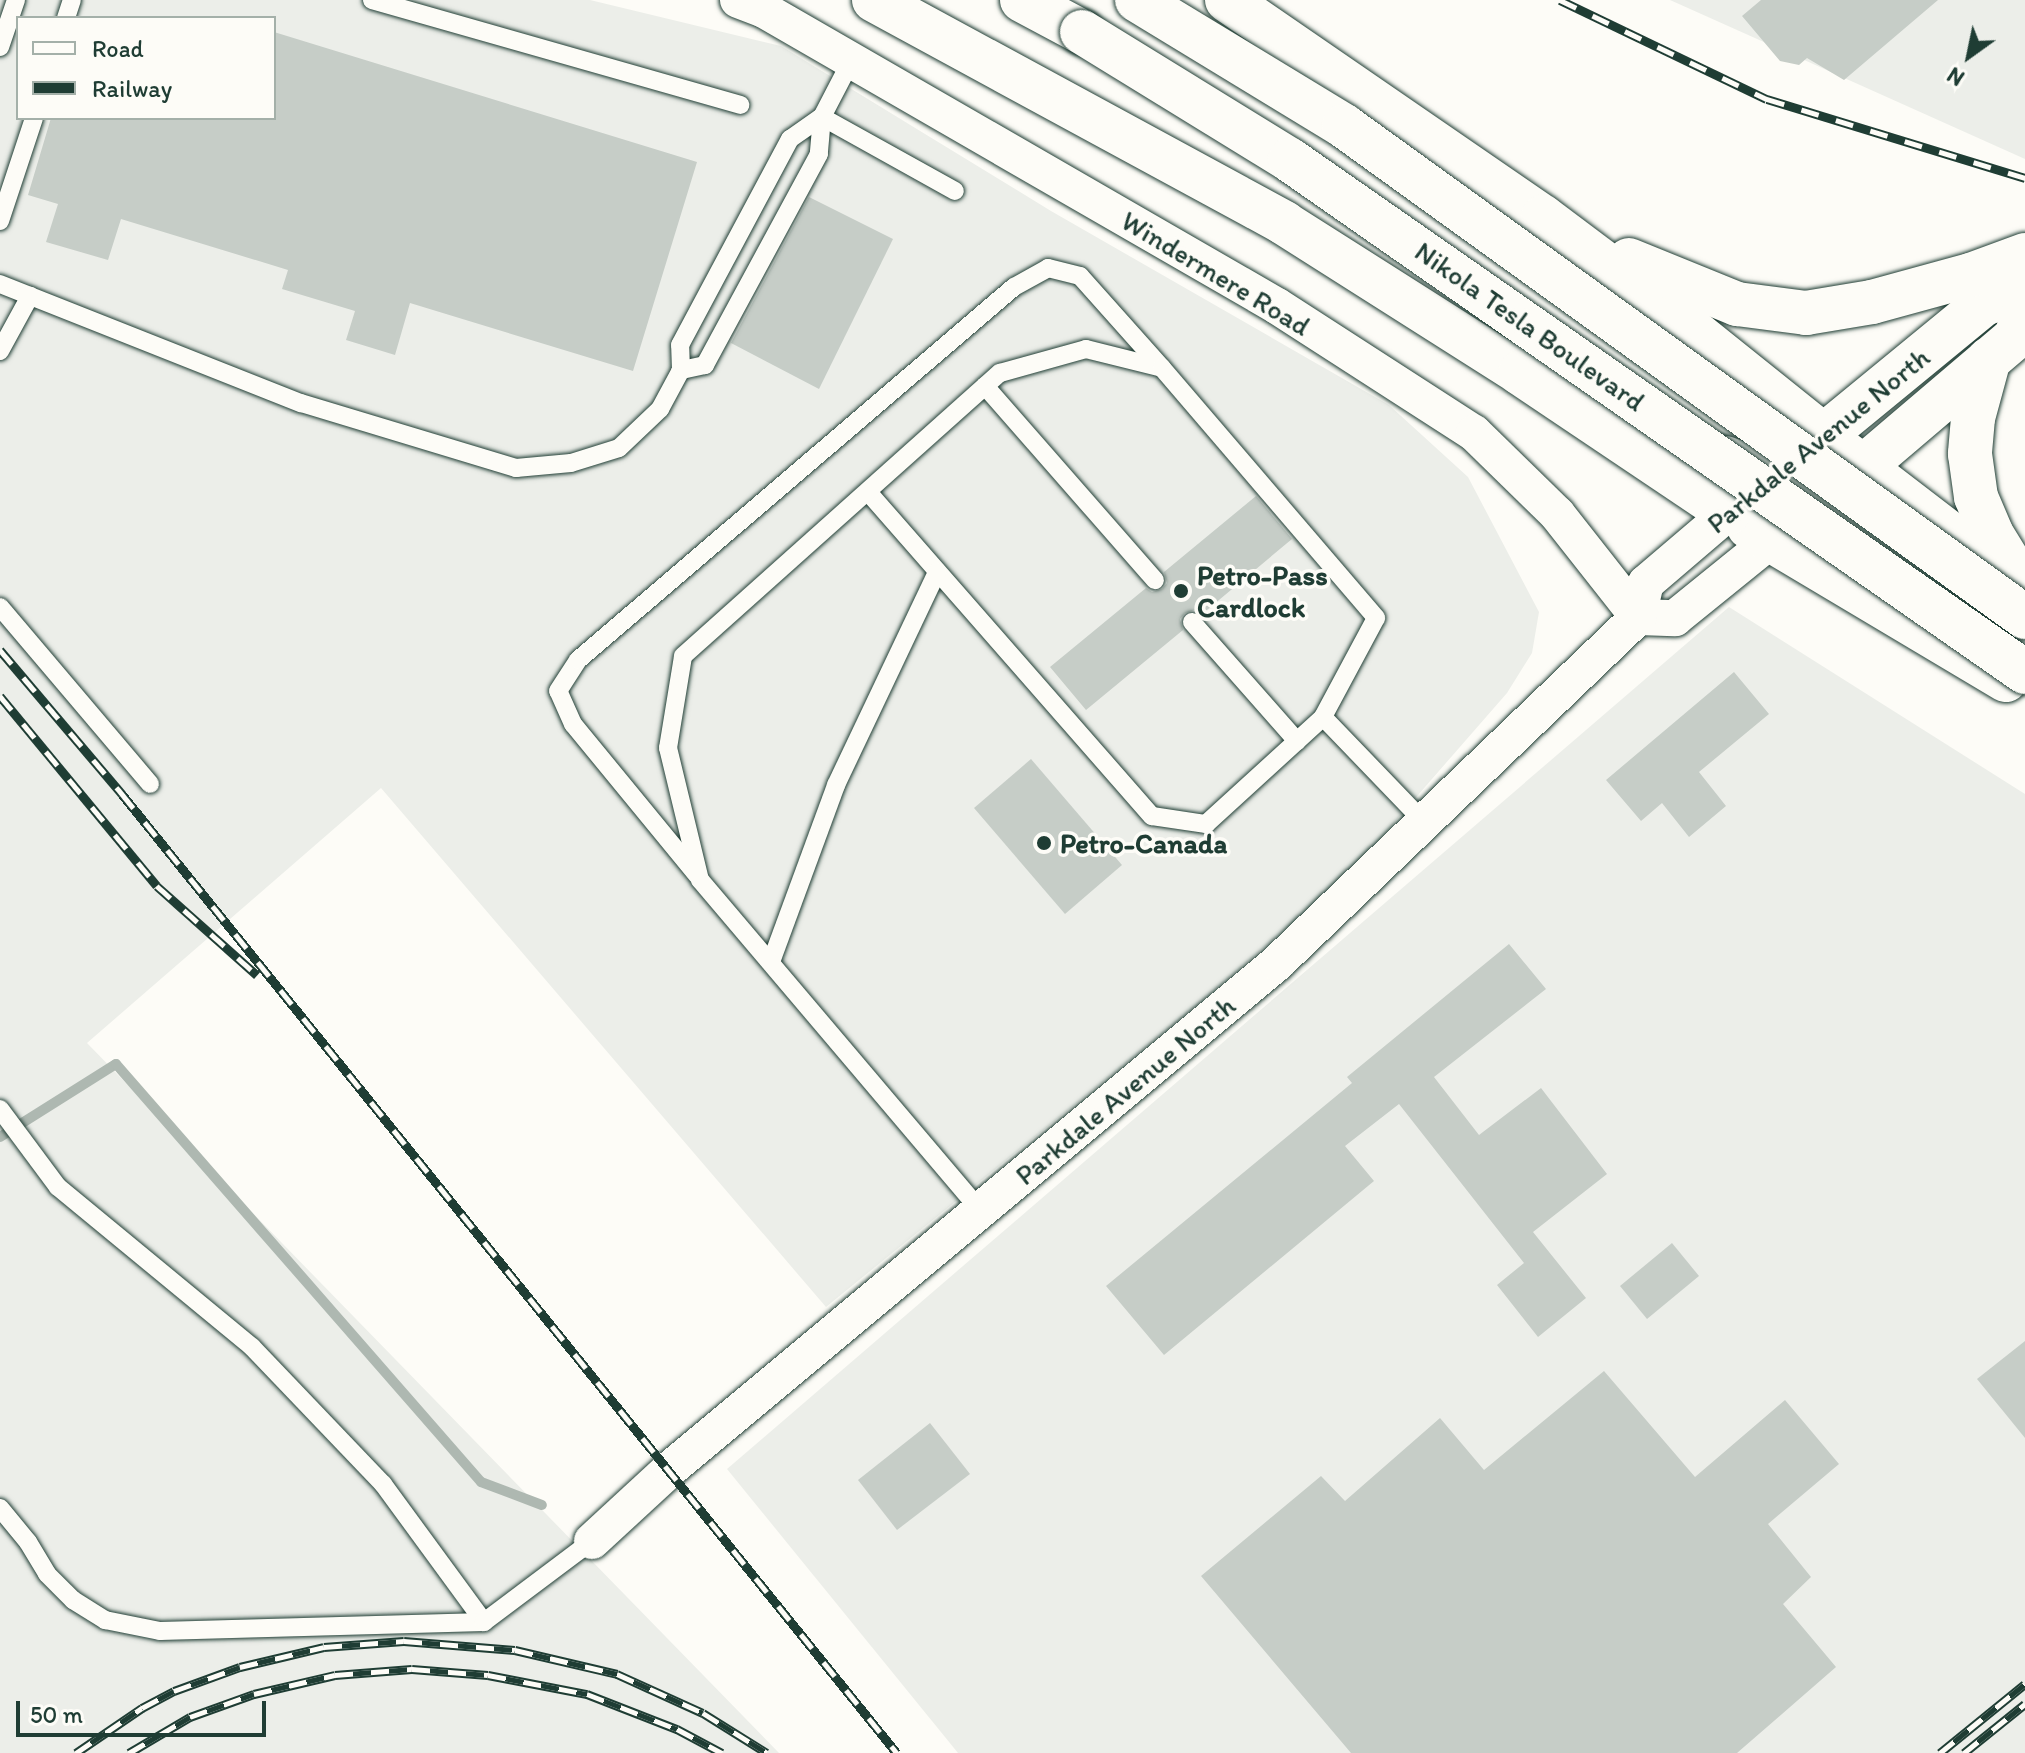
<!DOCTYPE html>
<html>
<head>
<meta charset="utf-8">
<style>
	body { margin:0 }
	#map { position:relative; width:2025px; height:1753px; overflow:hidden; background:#fdfcf7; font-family:Itim,sans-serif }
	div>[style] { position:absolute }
	.built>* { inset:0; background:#eceee9 }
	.stream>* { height:10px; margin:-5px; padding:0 5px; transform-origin:5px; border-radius:5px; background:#aeb8b1 }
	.building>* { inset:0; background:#c6cdc7 }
	.roads { filter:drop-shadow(0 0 2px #1f3d34) drop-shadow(0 0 2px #1f3d34) }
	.service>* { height:18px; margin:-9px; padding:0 9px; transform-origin:9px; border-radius:9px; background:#fdfcf7 }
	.minor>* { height:36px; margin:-18px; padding:0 18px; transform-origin:18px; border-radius:18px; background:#fdfcf7 }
	.secondary>* { height:44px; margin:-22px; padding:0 22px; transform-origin:22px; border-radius:22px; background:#fdfcf7 }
	.motorway>* { height:44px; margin:-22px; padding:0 22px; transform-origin:22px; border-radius:22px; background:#fdfcf7 }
	.rail>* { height:9px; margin-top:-4.5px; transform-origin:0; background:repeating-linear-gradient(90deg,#fdfcf7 0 18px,#1f3d34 0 36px); box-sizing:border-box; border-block:2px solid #1f3d34 }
	.bridges { filter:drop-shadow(0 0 2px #1f3d34) drop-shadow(0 0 2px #1f3d34) }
	.motorway-bridge>* { height:44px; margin:-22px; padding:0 22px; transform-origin:22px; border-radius:22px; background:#fdfcf7 }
	.dots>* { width:22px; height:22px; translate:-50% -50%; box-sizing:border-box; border:4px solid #fdfcf7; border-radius:50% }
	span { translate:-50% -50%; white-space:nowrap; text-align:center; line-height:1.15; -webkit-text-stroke:7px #fdfcf7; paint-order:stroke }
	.street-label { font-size:28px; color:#1f3d34 }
	.poi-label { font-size:28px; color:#1f3d34; font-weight:700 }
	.left { translate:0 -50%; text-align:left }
	.legend { position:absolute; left:16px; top:16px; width:260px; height:104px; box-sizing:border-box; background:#fdfcf7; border:2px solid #a4b0a9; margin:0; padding:10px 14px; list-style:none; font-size:24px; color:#1f3d34 }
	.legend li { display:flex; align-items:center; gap:16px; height:40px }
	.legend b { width:40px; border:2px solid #a4b0a9 }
	.north { position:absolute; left:1929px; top:16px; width:80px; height:80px; -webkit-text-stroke:6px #fdfcf7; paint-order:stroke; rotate:213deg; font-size:22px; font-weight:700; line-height:32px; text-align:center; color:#1f3d34 }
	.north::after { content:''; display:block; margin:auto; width:28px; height:36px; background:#1f3d34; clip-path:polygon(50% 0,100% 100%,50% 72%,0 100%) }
	.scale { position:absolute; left:16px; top:1701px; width:250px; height:36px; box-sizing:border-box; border:4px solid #1f3d34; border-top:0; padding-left:10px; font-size:24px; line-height:28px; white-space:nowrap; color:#1f3d34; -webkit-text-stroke:6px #fdfcf7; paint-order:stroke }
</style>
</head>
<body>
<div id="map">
	<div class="built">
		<div style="clip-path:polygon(evenodd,0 0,590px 0,781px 46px,1051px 211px,1389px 405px,1468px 477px,1539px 612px,1532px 653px,1507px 693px,1350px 873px,1198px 1004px,826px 1307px,381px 788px,87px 1043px,779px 1753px,0 1753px,0 0,18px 18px,274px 18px,274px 118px,18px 118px,18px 18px)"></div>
		<div style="clip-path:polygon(1670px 0,2025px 0,2025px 159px)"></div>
		<div style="clip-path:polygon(1729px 607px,2025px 794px,2025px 1753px,958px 1753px,727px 1469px)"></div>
	</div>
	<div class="stream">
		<div style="left:0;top:1137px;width:137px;rotate:-32.2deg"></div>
		<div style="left:116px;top:1064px;width:555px;rotate:48.87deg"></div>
		<div style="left:481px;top:1482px;width:65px;rotate:20.7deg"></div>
	</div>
	<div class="building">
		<div style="clip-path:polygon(1761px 0,1938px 0,1844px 80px,1807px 58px,1799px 65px,1780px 61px,1742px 16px)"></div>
		<div style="clip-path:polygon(274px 32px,697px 162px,633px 371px,410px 303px,395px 355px,346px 340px,355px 311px,282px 289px,288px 270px,121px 219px,108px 260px,46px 242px,58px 204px,28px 195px,51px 118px,274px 118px)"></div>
		<div style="clip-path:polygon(809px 197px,893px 239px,819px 389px,731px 343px)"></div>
		<div style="clip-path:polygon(1256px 496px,1292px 539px,1201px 615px,1195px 610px,1185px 613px,1180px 619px,1183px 630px,1086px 710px,1050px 667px,1146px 588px,1152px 592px,1162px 589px,1167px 583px,1164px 572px)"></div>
		<div style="clip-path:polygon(1734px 672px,1769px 714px,1699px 772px,1726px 806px,1689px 837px,1662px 803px,1641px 821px,1606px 780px)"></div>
		<div style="clip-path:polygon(1031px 759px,1122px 865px,1065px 914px,974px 808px)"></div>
		<div style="clip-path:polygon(1509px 944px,1546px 989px,1434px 1077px,1479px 1135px,1541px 1088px,1607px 1174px,1533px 1232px,1586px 1298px,1538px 1337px,1497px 1285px,1524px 1263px,1399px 1104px,1345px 1146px,1374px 1181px,1164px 1355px,1106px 1286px,1352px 1083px,1347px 1077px)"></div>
		<div style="clip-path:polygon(1672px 1243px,1699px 1276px,1647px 1319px,1620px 1286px)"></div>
		<div style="clip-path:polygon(2025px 1341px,2025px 1438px,1977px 1379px)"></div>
		<div style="clip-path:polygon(1604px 1371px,1695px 1477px,1785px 1400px,1839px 1464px,1768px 1524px,1811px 1577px,1783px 1604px,1836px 1667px,1737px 1753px,1351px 1753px,1201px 1576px,1321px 1476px,1345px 1501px,1440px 1418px,1484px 1470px)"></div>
		<div style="clip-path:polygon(930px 1423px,970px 1474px,897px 1530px,858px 1480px)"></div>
	</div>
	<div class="roads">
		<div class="service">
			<div style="left:372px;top:0;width:383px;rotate:15.9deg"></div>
			<div style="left:66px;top:18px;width:19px;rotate:-72deg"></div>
			<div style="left:0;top:47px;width:50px;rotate:-71.2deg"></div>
			<div style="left:851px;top:61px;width:63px;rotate:117.4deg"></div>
			<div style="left:822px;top:117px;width:152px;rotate:29.1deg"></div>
			<div style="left:0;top:221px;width:108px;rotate:-71.7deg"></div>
			<div style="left:0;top:284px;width:324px;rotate:21.6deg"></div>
			<div style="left:301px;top:403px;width:225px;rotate:16.8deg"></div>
			<div style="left:516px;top:468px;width:55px;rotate:-5.2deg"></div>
			<div style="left:571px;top:463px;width:50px;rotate:-17.4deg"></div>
			<div style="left:619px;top:448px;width:57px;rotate:-43.6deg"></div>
			<div style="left:660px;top:409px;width:44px;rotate:-61.7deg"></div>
			<div style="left:681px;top:370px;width:25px;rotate:-92deg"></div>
			<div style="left:680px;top:345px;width:234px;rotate:-61.9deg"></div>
			<div style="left:790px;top:139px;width:39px;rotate:-35deg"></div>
			<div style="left:822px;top:117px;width:37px;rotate:95deg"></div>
			<div style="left:819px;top:154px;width:240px;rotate:118.4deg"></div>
			<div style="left:705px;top:365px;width:25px;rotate:168deg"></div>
			<div style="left:0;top:351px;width:63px;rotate:-61.4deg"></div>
			<div style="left:985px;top:386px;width:258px;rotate:48.8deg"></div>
			<div style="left:868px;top:492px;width:431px;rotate:48.8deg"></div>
			<div style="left:1152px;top:816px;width:55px;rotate:8.4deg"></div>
			<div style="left:1206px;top:824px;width:159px;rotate:-42.4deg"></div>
			<div style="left:0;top:607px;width:232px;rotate:49.7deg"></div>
			<div style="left:1192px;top:622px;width:159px;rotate:48.6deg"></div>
			<div style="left:697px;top:875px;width:195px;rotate:-129.4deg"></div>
			<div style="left:573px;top:724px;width:36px;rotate:-114deg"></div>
			<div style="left:558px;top:691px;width:37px;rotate:-57deg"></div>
			<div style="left:578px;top:660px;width:574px;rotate:-40.55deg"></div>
			<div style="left:1014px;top:287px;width:39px;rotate:-29deg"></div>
			<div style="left:1048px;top:268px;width:33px;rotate:14deg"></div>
			<div style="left:1080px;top:276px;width:123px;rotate:48.3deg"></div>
			<div style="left:771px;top:962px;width:189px;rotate:-69.8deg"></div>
			<div style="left:836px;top:785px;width:236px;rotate:-64.6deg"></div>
			<div style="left:0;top:1109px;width:97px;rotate:53.4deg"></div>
			<div style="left:58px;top:1187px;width:251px;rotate:39.5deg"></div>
			<div style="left:252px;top:1347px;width:190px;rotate:46.3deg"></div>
			<div style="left:383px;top:1484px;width:171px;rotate:53.8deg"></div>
			<div style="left:980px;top:1210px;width:433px;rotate:-130.3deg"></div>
			<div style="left:700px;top:880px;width:136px;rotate:-103.6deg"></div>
			<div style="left:668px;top:748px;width:93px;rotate:-80.7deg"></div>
			<div style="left:683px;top:656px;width:425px;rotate:-41.8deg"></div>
			<div style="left:1000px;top:373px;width:89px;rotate:-15.6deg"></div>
			<div style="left:1086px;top:349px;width:78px;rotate:14deg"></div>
			<div style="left:1162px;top:368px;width:329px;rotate:49.4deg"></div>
			<div style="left:1376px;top:618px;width:112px;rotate:118.2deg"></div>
			<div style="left:1323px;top:717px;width:146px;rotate:46.1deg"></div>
			<div style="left:0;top:1508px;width:44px;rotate:50.5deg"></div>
			<div style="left:28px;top:1542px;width:37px;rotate:59deg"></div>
			<div style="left:47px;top:1574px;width:37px;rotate:45deg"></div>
			<div style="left:73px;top:1600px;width:38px;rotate:32deg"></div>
			<div style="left:105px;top:1620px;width:56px;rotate:11.3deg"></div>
			<div style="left:160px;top:1631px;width:324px;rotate:-1.6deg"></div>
			<div style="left:484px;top:1622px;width:135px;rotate:-36.9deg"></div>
		</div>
		<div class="minor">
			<div style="left:738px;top:0;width:28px;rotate:21deg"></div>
			<div style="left:764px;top:10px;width:592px;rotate:29.98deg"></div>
			<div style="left:1277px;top:306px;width:234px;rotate:32.8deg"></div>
			<div style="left:1474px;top:433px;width:116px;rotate:44.3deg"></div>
			<div style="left:1557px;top:514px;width:131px;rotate:51.8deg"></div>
			<div style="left:1638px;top:617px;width:37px;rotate:2deg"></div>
			<div style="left:1675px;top:618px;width:122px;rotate:-39deg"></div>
			<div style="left:592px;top:1541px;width:106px;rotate:-42.7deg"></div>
			<div style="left:670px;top:1469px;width:790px;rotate:-39.81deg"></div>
			<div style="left:1277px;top:963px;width:500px;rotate:-43.78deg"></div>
			<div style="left:1638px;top:617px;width:35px;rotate:-77deg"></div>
			<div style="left:1646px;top:583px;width:108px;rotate:-40.5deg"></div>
		</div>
		<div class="secondary">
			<div style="left:1989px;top:359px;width:61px;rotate:105.2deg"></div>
			<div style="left:1973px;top:418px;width:36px;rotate:95deg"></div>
			<div style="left:1970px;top:454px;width:43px;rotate:82.1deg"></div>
			<div style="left:1976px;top:497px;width:39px;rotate:67deg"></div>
			<div style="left:1991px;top:533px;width:46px;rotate:58.4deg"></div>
			<div style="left:1841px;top:450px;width:232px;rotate:37.5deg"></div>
			<div style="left:1795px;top:459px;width:244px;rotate:-39.4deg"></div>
			<div style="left:1984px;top:304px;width:43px;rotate:-18.9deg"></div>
			<div style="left:1792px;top:498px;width:26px;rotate:11deg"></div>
			<div style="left:1818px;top:503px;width:140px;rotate:31.3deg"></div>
			<div style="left:1749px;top:527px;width:299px;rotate:30.8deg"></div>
			<div style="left:1770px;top:541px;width:119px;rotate:-38.5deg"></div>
			<div style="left:1863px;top:467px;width:201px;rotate:-40.4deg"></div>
			<div style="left:2016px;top:337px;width:31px;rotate:-73deg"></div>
		</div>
		<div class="motorway">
			<div style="left:874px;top:0;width:467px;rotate:28.5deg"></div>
			<div style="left:1284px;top:223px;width:280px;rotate:32.4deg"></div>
			<div style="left:1520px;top:373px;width:251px;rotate:33.9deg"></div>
			<div style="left:1022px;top:0;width:68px;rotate:28.1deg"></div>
			<div style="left:1227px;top:0;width:383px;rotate:34.5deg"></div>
			<div style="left:1543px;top:217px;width:155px;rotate:36.9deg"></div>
			<div style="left:1667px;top:310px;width:201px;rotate:38.7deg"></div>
			<div style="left:1629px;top:260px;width:117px;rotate:22.2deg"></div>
			<div style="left:1737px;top:304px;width:70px;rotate:7.4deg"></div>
			<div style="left:1806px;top:313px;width:67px;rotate:-9.5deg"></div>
			<div style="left:1872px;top:302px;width:103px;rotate:-15.3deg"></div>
			<div style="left:1971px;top:275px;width:58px;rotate:-20.3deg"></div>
			<div style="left:1725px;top:458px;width:54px;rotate:18.4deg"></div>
			<div style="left:1776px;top:475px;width:33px;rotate:5deg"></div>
			<div style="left:1809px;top:478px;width:32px;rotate:-5deg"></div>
			<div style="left:1841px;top:475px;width:23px;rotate:-20deg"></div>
		</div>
	</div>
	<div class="rail">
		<div style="left:1560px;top:0;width:229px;rotate:25.6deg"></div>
		<div style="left:1767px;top:99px;width:270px;rotate:17deg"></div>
		<div style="left:0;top:650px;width:189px;rotate:49.7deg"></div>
		<div style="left:122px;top:794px;width:1233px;rotate:51.06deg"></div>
		<div style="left:0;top:696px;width:246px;rotate:50.4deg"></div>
		<div style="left:157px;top:886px;width:134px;rotate:41.7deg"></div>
		<div style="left:76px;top:1753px;width:80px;rotate:-34.3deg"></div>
		<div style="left:142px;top:1708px;width:36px;rotate:-28deg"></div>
		<div style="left:174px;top:1691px;width:70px;rotate:-20deg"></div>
		<div style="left:240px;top:1667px;width:86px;rotate:-13.4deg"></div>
		<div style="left:324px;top:1647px;width:80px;rotate:-4.3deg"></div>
		<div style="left:404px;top:1641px;width:111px;rotate:4.6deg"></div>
		<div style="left:515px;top:1650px;width:105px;rotate:13.2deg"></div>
		<div style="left:617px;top:1674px;width:94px;rotate:24.4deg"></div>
		<div style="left:703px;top:1713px;width:75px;rotate:32deg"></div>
		<div style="left:129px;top:1753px;width:71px;rotate:-30.5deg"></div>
		<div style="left:190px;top:1717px;width:68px;rotate:-19.8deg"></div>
		<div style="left:254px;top:1694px;width:83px;rotate:-13.2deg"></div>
		<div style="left:335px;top:1675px;width:77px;rotate:-4.5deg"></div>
		<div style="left:412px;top:1669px;width:76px;rotate:4.5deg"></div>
		<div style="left:488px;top:1675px;width:101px;rotate:10.9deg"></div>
		<div style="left:587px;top:1694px;width:97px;rotate:21.3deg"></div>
		<div style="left:677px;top:1729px;width:51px;rotate:28.1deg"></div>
		<div style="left:1940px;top:1753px;width:109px;rotate:-39.1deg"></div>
		<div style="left:1964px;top:1753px;width:78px;rotate:-38.8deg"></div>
	</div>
	<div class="bridges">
		<div class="motorway-bridge">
			<div style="left:1137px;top:0;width:242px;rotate:31.3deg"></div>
			<div style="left:1344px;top:126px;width:840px;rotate:35.79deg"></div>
			<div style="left:1082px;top:32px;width:244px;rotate:31.6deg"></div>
			<div style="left:1290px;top:160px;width:896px;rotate:34.86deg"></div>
		</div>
	</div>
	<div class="dots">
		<div style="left:1181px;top:591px;background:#1f3d34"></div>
		<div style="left:1044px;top:843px;background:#1f3d34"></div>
	</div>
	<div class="street-label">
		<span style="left:1216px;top:273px;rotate:31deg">Windermere Road</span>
		<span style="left:1530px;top:326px;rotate:35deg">Nikola Tesla Boulevard</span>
		<span style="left:1818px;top:440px;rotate:-39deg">Parkdale Avenue North</span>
		<span style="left:1125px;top:1090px;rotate:-40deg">Parkdale Avenue North</span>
	</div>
	<div class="poi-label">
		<span class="left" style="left:1197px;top:591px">Petro-Pass<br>Cardlock</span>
		<span class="left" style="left:1060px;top:843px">Petro-Canada</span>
	</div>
	<ul class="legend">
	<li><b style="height:10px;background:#fdfcf7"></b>Road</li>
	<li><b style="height:10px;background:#1f3d34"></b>Railway</li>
	</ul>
	<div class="north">N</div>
	<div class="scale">50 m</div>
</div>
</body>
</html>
